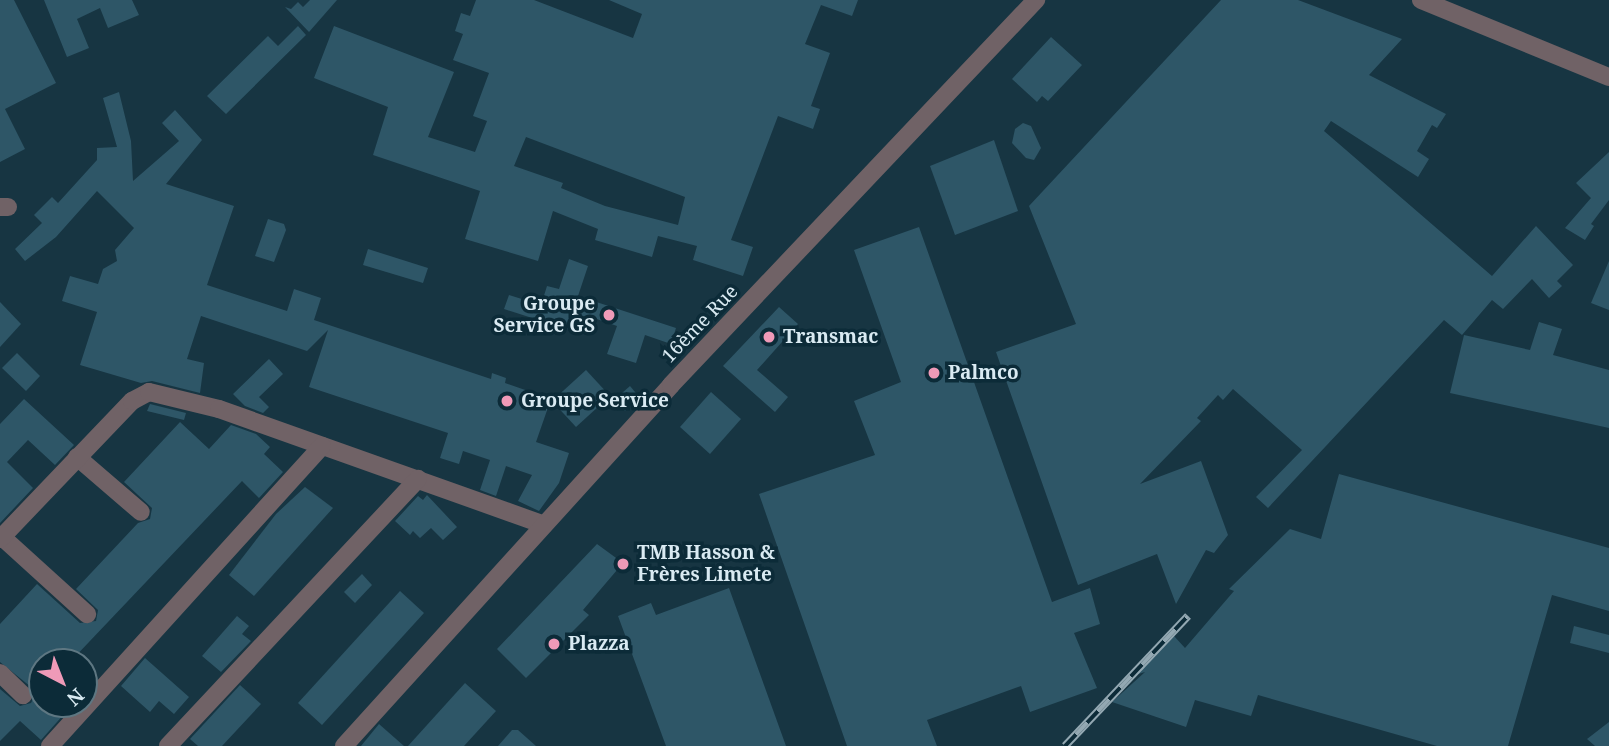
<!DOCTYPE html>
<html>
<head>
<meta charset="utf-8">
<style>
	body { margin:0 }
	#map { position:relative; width:1609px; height:746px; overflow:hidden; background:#173542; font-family:"Noto Serif",serif }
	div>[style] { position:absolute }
	.building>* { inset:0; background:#2e5667 }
	.minor>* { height:18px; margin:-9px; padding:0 9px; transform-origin:9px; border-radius:9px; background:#706266 }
	.rail>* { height:8px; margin-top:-4px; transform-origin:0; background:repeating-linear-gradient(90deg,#0c2b38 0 16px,#93a8b2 0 32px); box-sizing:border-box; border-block:2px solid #93a8b2 }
	.dots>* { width:19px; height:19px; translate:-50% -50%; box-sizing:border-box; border:4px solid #0c2b38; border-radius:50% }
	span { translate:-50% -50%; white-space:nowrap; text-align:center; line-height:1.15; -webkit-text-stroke:7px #0c2b38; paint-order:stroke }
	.poi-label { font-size:19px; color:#d9eaf2; font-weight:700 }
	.right { translate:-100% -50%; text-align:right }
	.left { translate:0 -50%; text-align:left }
	.street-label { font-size:19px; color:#d9eaf2 }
	.north { position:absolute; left:28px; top:648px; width:70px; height:70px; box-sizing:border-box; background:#0c2b38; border:2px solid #5e7782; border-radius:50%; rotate:138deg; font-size:19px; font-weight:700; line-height:28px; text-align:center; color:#d9eaf2 }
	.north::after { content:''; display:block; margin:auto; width:24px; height:32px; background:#ef9ab8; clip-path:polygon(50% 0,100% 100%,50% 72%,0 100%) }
</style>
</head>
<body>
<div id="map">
	<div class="building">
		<div style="clip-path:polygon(0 0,14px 0,56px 83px,5px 109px,25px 149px,0 162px)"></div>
		<div style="clip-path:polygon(44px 0,132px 0,139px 15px,108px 28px,100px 8px,77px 19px,89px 48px,67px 57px)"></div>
		<div style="clip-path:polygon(310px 0,337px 0,309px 32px,285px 7px,291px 9px,298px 2px,303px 7px)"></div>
		<div style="clip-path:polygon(evenodd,476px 0,534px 0,633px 38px,642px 14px,609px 0,858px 0,852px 16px,821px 5px,814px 22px,805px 44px,830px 53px,811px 106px,820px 109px,813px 129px,778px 116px,731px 240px,753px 247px,743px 276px,693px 260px,697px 246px,658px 236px,652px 257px,595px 240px,598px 229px,553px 211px,538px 261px,465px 239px,480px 191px,373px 155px,388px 107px,314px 78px,334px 26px,454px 72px,428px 137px,475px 152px,487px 121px,473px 116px,489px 73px,453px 60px,463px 34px,455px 31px,461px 13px,470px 16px,476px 0,526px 137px,685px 197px,678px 225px,605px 206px,561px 188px,563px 183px,514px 166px,526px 137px)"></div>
		<div style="clip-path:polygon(1221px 0,1298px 0,1402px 39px,1369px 75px,1446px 114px,1437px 128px,1432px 125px,1417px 151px,1429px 159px,1418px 177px,1331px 121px,1324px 131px,1492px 276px,1536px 226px,1573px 265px,1557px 281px,1562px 286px,1549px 298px,1532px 279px,1503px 309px,1492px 300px,1462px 335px,1444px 320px,1268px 508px,1256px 497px,1302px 450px,1233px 389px,1223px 400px,1218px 395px,1197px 418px,1201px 421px,1140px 484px,1201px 461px,1228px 535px,1214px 553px,1206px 550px,1176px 604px,1157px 554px,1078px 585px,996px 352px,1076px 324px,1029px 206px)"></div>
		<div style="clip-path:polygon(298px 26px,306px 35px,226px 114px,207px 96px,268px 36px,278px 46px)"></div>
		<div style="clip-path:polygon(1051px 37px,1082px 65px,1048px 101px,1042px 96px,1037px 102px,1012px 79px)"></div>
		<div style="clip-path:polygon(119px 92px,131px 141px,133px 181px,179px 141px,162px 123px,175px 110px,202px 140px,166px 184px,234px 206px,207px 285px,287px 311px,294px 289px,321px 298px,314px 320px,491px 379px,492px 373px,506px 378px,505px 383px,551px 399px,536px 442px,569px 453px,559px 483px,539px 511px,518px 501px,532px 475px,506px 466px,496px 496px,480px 490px,490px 460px,463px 451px,459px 464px,440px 458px,448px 433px,309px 387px,328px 330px,307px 351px,201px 316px,187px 359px,204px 363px,200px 393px,152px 381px,141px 383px,80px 365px,97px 312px,62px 301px,70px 276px,98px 284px,103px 269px,117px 261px,115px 250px,134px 228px,97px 191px,56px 237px,25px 261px,15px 249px,42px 223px,34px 215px,52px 197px,58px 203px,97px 160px,97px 148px,117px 147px,103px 98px)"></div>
		<div style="clip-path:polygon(1023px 123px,1031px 126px,1041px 148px,1034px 160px,1026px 158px,1012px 143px,1015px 129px)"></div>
		<div style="clip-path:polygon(994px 140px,1018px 211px,955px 235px,930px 166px)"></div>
		<div style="clip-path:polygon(1609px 152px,1609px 200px,1591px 224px,1594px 226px,1585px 240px,1565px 228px,1591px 198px,1576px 183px)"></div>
		<div style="clip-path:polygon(268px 219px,284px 224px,286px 230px,274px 262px,255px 256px)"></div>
		<div style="clip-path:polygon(919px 227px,1052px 602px,1090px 588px,1100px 624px,1074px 633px,1097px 688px,1030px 712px,1021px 686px,927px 720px,937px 746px,847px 746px,759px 494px,875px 455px,854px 401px,901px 382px,854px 250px)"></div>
		<div style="clip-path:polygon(368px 249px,428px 268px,423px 283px,363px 265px)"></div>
		<div style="clip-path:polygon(569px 259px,588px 266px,578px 296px,676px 328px,671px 344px,645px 335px,636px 363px,607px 354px,617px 326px,588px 316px,582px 334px,504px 309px,509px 295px,541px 305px,547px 286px,559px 289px)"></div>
		<div style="clip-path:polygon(1609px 261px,1609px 310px,1591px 303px)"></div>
		<div style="clip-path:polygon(0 302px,21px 324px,0 347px)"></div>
		<div style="clip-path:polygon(779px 307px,798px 324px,757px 370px,788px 397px,775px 412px,723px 366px)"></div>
		<div style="clip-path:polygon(1539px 322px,1562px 329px,1553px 355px,1609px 370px,1609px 428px,1450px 393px,1464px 335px,1530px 350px)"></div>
		<div style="clip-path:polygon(17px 353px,40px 376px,26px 391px,2px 368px)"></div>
		<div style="clip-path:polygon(269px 359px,283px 374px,259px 397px,269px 407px,263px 413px,245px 406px,233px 394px)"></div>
		<div style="clip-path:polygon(586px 370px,610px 396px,576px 427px,552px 401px)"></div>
		<div style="clip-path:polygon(630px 386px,640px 398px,625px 411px,614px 400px)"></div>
		<div style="clip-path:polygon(711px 392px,741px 419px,710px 454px,680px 427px)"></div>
		<div style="clip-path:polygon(24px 399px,74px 445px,55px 465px,28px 440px,7px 462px,33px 488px,0 523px,0 424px)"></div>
		<div style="clip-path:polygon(150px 404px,186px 413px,184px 420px,147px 411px)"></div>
		<div style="clip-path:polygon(180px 422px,209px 449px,231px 425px,256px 434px,270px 447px,264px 454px,283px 472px,259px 498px,242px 481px,70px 662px,42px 662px,42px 704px,73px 704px,41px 740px,20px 721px,0 741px,0 689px,20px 706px,31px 703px,34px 697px,31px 687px,0 662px,0 624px,37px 584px,80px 623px,96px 621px,98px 610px,76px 589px,138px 523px,150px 519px,152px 508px,124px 482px)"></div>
		<div style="clip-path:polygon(1339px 474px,1609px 548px,1609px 611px,1552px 595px,1508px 746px,1437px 746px,1258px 695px,1251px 716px,1195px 700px,1186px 727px,1112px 702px,1145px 672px,1135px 675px,1174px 636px,1185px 648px,1234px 591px,1229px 589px,1290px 529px,1321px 539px)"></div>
		<div style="clip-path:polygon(305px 487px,333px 508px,254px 596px,229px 575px,276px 514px)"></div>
		<div style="clip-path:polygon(427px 495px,457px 527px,443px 540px,431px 528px,420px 538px,413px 531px,410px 535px,395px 521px,418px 496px,423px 500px)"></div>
		<div style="clip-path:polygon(597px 544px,623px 563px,583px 610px,589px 615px,526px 678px,497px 649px)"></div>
		<div style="clip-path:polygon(362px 574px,372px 585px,355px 603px,344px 592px)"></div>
		<div style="clip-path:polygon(729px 588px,786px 746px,666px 746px,618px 616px,651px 603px,656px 615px)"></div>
		<div style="clip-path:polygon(400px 591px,424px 613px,322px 725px,298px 703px)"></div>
		<div style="clip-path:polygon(237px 616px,249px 626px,242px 634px,251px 641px,221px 672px,202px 656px)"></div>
		<div style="clip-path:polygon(1574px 626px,1609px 635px,1609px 653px,1570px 643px)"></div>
		<div style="clip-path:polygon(145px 658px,189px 697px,174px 714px,159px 701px,150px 712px,121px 686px)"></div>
		<div style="clip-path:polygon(465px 683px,496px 711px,464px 746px,408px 746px)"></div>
		<div style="clip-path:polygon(240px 685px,261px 704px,222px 746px,198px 746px,190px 739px)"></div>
		<div style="clip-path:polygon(1609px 722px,1609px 746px,1595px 746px,1587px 739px)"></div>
		<div style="clip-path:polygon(379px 724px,404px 746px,361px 746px)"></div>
		<div style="clip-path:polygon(518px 730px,536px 746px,498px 746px,512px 730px)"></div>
	</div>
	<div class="minor">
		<div style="left:1421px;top:0;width:203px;rotate:22.3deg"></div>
		<div style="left:0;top:207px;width:8px"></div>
		<div style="left:77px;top:457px;width:84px;rotate:40.7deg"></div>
		<div style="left:2px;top:537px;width:115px;rotate:42.2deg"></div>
		<div style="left:0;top:539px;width:191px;rotate:-46.3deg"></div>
		<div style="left:132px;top:401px;width:19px;rotate:-28deg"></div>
		<div style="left:149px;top:392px;width:72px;rotate:13.7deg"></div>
		<div style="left:219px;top:409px;width:345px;rotate:19.6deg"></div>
		<div style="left:0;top:673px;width:32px;rotate:44deg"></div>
		<div style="left:50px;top:746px;width:405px;rotate:-47.8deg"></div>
		<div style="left:168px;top:746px;width:366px;rotate:-46.9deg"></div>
		<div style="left:344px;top:746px;width:487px;rotate:-47.8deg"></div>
		<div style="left:671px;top:385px;width:531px;rotate:-46.53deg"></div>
	</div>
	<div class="rail">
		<div style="left:1065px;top:746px;width:179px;rotate:-46.6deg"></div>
	</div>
	<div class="dots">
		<div style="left:609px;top:315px;background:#ef9ab8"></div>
		<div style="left:769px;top:337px;background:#ef9ab8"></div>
		<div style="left:934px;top:373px;background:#ef9ab8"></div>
		<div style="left:507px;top:401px;background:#ef9ab8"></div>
		<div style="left:623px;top:564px;background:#ef9ab8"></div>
		<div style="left:554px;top:644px;background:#ef9ab8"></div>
	</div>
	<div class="poi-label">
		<span class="right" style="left:595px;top:315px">Groupe<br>Service GS</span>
		<span class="left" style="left:783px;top:337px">Transmac</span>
		<span class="left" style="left:948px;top:373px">Palmco</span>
		<span class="left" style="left:521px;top:401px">Groupe Service</span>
		<span class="left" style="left:637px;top:564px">TMB Hasson &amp;<br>Frères Limete</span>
		<span class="left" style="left:568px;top:644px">Plazza</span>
	</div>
	<div class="street-label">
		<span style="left:700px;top:324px;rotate:-46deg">16ème Rue</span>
	</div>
	<div class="north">N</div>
</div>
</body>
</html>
